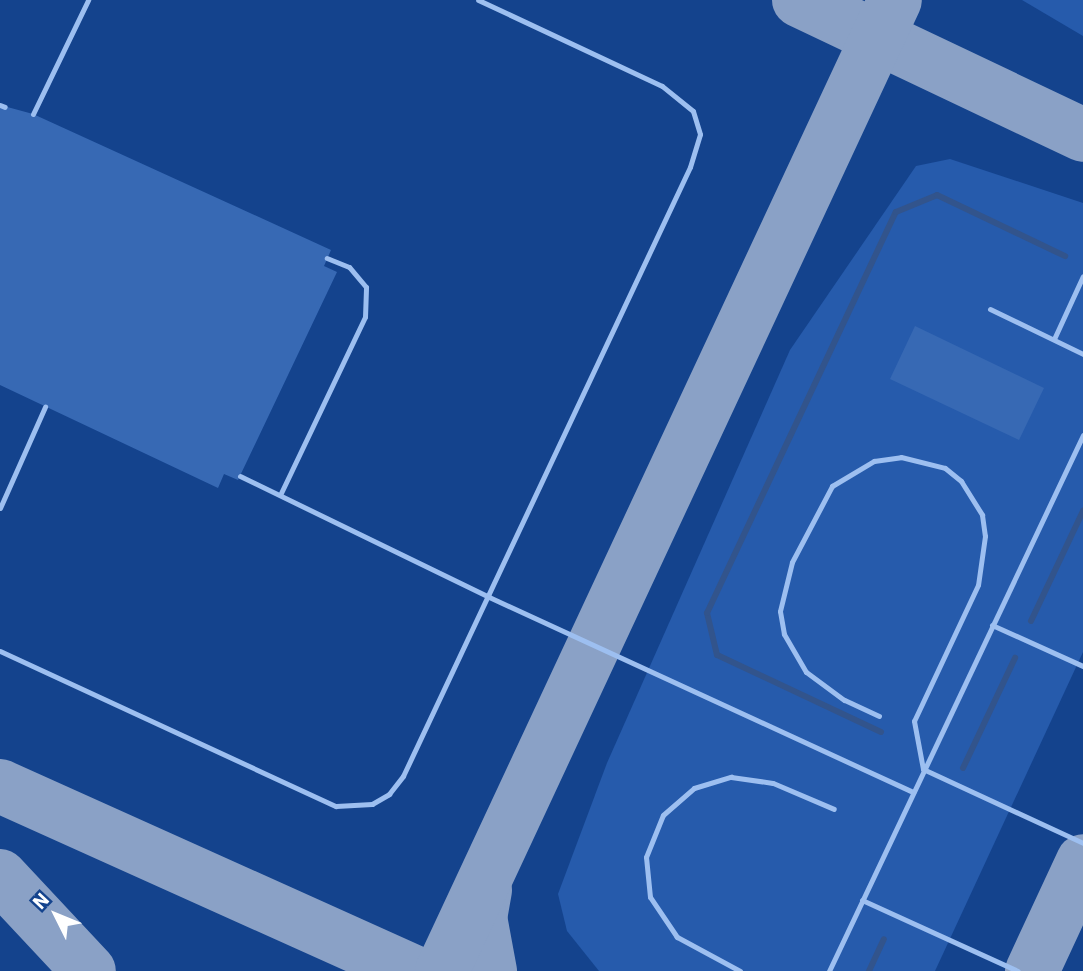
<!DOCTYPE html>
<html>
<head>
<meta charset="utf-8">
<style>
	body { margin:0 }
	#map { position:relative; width:1083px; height:971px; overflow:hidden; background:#14438d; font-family:"IBM Plex Sans",sans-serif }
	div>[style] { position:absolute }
	.green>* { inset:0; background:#265bac }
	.stream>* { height:6px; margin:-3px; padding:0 3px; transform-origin:3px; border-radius:3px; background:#32548c }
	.taxiway>* { height:54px; margin:-27px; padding:0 27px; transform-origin:27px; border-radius:27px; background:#8aa1c6 }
	.building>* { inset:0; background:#3769b4 }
	.service>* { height:5px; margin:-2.5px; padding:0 2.5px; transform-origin:2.5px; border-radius:2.5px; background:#9dbff0 }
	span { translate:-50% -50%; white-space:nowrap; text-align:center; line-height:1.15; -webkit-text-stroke:7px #14438d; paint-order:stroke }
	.north { position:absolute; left:21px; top:880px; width:70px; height:70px; -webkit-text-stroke:5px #14438d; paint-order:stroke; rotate:313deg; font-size:19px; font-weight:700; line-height:28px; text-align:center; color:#fff }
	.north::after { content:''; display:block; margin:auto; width:24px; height:32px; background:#fff; clip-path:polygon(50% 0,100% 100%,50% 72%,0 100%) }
</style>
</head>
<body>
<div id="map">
	<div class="green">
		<div style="clip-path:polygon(1022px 0,1083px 0,1083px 36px)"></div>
		<div style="clip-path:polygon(950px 159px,1083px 203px,1083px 652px,935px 971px,599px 971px,567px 931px,558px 894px,607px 763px,790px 350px,916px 166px)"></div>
	</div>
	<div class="stream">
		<div style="left:1031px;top:621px;width:122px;rotate:-64.7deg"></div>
		<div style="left:881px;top:732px;width:181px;rotate:-154.8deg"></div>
		<div style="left:717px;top:655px;width:43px;rotate:-103.4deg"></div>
		<div style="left:707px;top:613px;width:443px;rotate:-64.8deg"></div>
		<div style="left:896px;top:212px;width:44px;rotate:-22.5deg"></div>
		<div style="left:937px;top:195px;width:142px;rotate:25.5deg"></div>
		<div style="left:963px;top:768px;width:122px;rotate:-64.7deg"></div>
		<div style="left:869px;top:971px;width:35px;rotate:-65deg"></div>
	</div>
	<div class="taxiway">
		<div style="left:799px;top:0;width:314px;rotate:25.4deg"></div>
		<div style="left:0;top:786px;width:452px;rotate:24.2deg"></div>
		<div style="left:0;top:876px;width:130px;rotate:46.9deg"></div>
		<div style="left:485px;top:890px;width:27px;rotate:100deg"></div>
		<div style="left:480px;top:917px;width:55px;rotate:79.5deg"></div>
		<div style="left:442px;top:971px;width:1071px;rotate:-64.99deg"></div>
		<div style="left:1032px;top:971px;width:121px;rotate:-65.1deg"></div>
	</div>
	<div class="building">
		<div style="clip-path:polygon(0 105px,33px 114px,331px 250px,324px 266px,337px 272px,238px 480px,224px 474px,218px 488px,0 385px)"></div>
		<div style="clip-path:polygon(915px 326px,1044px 388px,1019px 440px,890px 379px)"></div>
	</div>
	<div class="service">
		<div style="left:0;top:105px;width:5px;rotate:22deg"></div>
		<div style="left:33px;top:114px;width:127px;rotate:-64.2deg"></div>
		<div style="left:990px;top:309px;width:103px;rotate:25.8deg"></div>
		<div style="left:1054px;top:339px;width:69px;rotate:-65.3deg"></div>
		<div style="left:240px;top:476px;width:277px;rotate:25.9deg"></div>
		<div style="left:489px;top:597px;width:467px;rotate:24.7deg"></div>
		<div style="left:281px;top:493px;width:195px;rotate:-64.5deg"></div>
		<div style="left:365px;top:317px;width:30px;rotate:-88deg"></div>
		<div style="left:366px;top:287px;width:26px;rotate:-130deg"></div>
		<div style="left:349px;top:267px;width:24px;rotate:-158deg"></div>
		<div style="left:0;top:508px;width:111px;rotate:-66deg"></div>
		<div style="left:992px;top:625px;width:100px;rotate:24.3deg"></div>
		<div style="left:0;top:651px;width:370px;rotate:24.8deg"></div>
		<div style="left:336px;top:806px;width:36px;rotate:-3deg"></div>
		<div style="left:372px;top:804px;width:20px;rotate:-30deg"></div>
		<div style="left:389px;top:794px;width:23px;rotate:-52deg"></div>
		<div style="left:403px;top:776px;width:673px;rotate:-64.77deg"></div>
		<div style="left:690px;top:167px;width:34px;rotate:-73deg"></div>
		<div style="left:700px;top:134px;width:24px;rotate:-107deg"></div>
		<div style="left:693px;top:111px;width:40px;rotate:-141deg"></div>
		<div style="left:662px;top:86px;width:203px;rotate:-154.9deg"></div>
		<div style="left:879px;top:716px;width:38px;rotate:-155deg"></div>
		<div style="left:844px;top:700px;width:47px;rotate:-143.6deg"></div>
		<div style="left:806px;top:672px;width:44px;rotate:-120.1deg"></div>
		<div style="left:784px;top:634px;width:23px;rotate:-100deg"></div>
		<div style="left:780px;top:611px;width:50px;rotate:-76.2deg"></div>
		<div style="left:792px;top:562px;width:86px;rotate:-62.2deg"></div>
		<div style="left:832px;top:486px;width:49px;rotate:-30.8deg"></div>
		<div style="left:874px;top:461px;width:27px;rotate:-8deg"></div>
		<div style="left:901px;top:457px;width:45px;rotate:14deg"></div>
		<div style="left:945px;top:468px;width:21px;rotate:39deg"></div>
		<div style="left:961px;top:481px;width:40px;rotate:58deg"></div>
		<div style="left:982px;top:515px;width:21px;rotate:82deg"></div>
		<div style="left:985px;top:536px;width:49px;rotate:98.1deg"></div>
		<div style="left:978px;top:585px;width:150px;rotate:115.2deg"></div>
		<div style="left:914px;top:721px;width:49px;rotate:79.4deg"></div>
		<div style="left:923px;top:769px;width:176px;rotate:24.8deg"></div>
		<div style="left:862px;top:900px;width:171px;rotate:24.5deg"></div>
		<div style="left:740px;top:971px;width:72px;rotate:-151.6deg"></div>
		<div style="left:677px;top:937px;width:48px;rotate:-124deg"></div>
		<div style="left:650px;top:897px;width:40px;rotate:-95.7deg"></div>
		<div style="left:646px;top:857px;width:45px;rotate:-68deg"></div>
		<div style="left:663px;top:815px;width:41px;rotate:-41.1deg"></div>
		<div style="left:694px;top:788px;width:39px;rotate:-17deg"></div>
		<div style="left:731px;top:777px;width:42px;rotate:8.1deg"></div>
		<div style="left:773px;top:783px;width:66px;rotate:23.1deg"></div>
		<div style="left:829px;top:971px;width:593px;rotate:-64.64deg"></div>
	</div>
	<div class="north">N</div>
</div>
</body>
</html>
